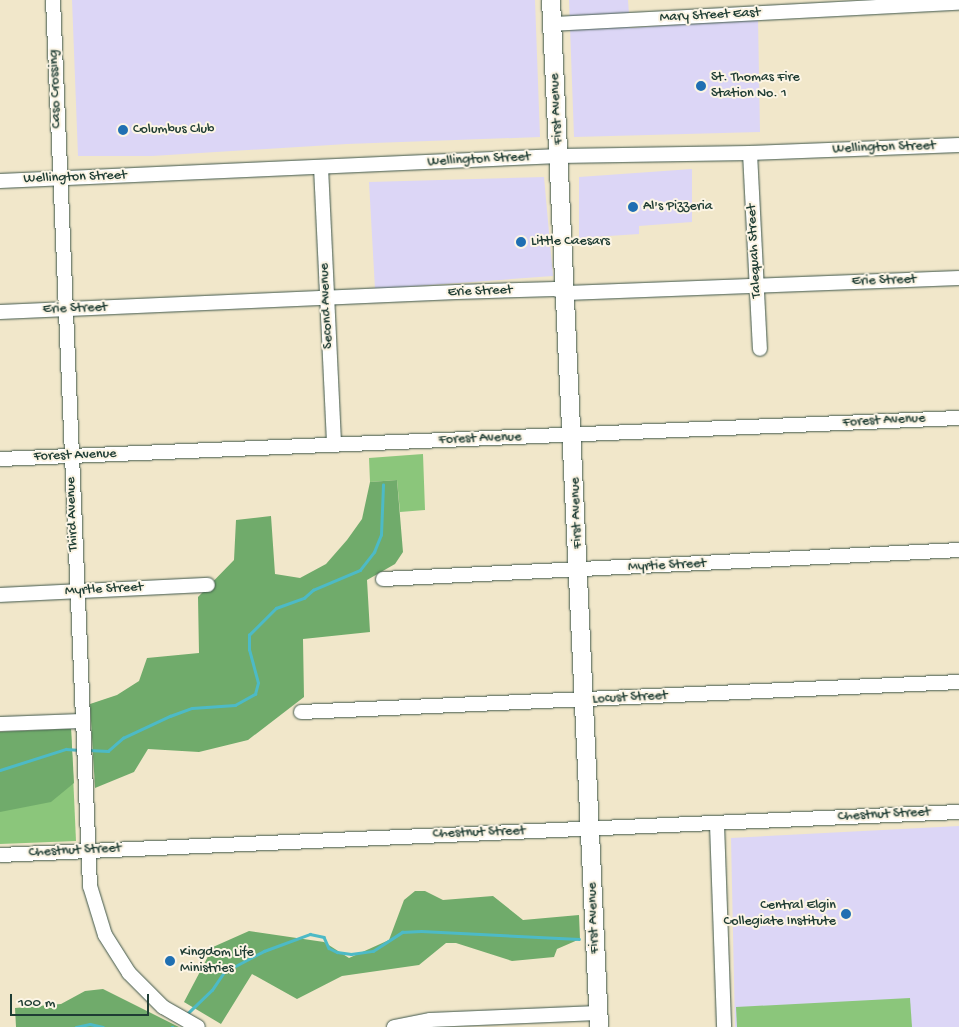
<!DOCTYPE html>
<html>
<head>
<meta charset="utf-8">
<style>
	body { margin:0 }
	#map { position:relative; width:959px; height:1027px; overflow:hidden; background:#f1e7ca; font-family:"Gochi Hand",sans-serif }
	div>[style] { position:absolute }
	.built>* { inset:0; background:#dcd6f6 }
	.green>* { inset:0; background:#8bc67b }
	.forest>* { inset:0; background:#70ab6b }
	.stream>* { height:2.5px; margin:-1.25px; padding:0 1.25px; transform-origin:1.25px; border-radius:1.25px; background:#4dbac6 }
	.roads { filter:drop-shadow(0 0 1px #3e564a) drop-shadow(0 0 1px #3e564a) }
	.minor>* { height:14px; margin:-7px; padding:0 7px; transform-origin:7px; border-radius:7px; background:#fff }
	.major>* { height:18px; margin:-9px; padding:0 9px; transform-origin:9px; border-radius:9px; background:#fff }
	.dots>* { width:14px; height:14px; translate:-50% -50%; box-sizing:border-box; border:2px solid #fcf5e5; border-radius:50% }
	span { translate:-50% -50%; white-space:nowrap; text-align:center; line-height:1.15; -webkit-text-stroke:4px #fcf5e5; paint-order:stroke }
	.street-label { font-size:14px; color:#1f3d34 }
	.poi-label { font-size:14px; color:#1f3d34 }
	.left { translate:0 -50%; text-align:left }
	.right { translate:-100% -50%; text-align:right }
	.scale { position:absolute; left:10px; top:994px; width:139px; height:22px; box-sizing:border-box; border:2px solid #1f3d34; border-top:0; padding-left:6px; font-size:15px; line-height:18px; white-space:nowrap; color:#1f3d34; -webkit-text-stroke:4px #fcf5e5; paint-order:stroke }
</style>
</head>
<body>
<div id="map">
	<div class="built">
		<div style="clip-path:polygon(72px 0,535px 0,540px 137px,347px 144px,152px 156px,78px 156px)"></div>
		<div style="clip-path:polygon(569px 0,628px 0,630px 28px,758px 18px,760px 132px,574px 137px)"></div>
		<div style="clip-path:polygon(692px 169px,692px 222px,639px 226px,639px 234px,579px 238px,579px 177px)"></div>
		<div style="clip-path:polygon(544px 177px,553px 276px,375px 289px,369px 182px)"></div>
		<div style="clip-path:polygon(959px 826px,959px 1027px,735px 1027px,731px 838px)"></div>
	</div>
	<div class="green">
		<div style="clip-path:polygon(423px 454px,425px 510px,400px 512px,397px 480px,370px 482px,369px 458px)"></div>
		<div style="clip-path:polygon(71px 729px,76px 841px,0 844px,0 732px)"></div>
		<div style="clip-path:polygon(910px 998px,912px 1027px,737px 1027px,736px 1007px)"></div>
	</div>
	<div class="forest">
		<div style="clip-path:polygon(397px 480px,403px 552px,395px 564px,367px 580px,370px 632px,303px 639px,304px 697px,248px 740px,199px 752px,148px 749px,134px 772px,95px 788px,90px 704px,117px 695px,139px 681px,147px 658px,199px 653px,198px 597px,234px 560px,236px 520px,271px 516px,275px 574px,300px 578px,326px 564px,347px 540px,362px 519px,370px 482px)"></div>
		<div style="clip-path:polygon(71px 729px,74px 783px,51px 802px,0 812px,0 732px)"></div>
		<div style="clip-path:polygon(415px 891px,425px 891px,443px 900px,493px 896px,523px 920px,579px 915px,580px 939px,557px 949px,554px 957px,512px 961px,456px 943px,446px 943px,419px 965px,342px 976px,297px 999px,252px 974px,221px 1024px,184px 1002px,213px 947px,249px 931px,324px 942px,349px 958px,389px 940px,404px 900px)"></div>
		<div style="clip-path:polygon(103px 989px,179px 1027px,16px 1027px,15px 1008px,61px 1004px,85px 991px)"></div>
	</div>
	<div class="stream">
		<div style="left:88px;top:750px;width:20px;rotate:3deg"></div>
		<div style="left:108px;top:751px;width:20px;rotate:-41deg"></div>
		<div style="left:123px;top:738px;width:52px;rotate:-25.1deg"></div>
		<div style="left:170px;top:716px;width:23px;rotate:-20deg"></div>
		<div style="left:192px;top:708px;width:43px;rotate:-4deg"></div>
		<div style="left:235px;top:705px;width:23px;rotate:-29deg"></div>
		<div style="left:255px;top:694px;width:11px;rotate:-75deg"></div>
		<div style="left:258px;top:683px;width:34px;rotate:-105deg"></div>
		<div style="left:249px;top:650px;width:15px;rotate:-90deg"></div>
		<div style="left:249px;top:635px;width:38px;rotate:-45deg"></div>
		<div style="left:276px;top:608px;width:30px;rotate:-20deg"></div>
		<div style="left:304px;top:598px;width:12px;rotate:-42deg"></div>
		<div style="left:313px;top:590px;width:51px;rotate:-23.1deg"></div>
		<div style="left:360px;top:570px;width:23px;rotate:-52deg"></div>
		<div style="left:374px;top:552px;width:18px;rotate:-68deg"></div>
		<div style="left:381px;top:535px;width:50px;rotate:-87.7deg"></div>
		<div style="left:0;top:770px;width:69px;rotate:-17.7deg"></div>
		<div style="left:66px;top:749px;width:14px;rotate:4deg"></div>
		<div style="left:188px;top:1013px;width:33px;rotate:-44deg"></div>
		<div style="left:212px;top:990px;width:22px;rotate:-56deg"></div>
		<div style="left:224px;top:972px;width:45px;rotate:-27.7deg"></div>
		<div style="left:264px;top:951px;width:49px;rotate:-20.3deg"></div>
		<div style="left:310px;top:934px;width:14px;rotate:12deg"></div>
		<div style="left:324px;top:937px;width:12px;rotate:66deg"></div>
		<div style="left:329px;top:948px;width:9px;rotate:27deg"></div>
		<div style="left:337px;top:952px;width:14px;rotate:8deg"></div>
		<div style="left:351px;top:954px;width:22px;rotate:-8deg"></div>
		<div style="left:373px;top:951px;width:35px;rotate:-33deg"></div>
		<div style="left:402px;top:932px;width:19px;rotate:-3deg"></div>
		<div style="left:421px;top:931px;width:158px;rotate:2.9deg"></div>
		<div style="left:76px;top:1027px;width:14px;rotate:-12deg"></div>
		<div style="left:90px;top:1024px;width:13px;rotate:13deg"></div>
		<div style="left:172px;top:1027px;width:1px"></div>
	</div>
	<div class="roads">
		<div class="minor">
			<div style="left:53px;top:0;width:887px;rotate:87.61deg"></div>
			<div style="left:90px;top:886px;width:51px;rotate:73deg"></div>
			<div style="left:105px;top:935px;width:45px;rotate:57.7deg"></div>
			<div style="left:129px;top:973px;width:48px;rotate:45deg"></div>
			<div style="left:163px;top:1007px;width:40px;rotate:29.7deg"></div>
			<div style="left:552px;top:24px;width:408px;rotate:-3deg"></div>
			<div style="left:750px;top:153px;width:196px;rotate:87.1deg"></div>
			<div style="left:321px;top:167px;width:278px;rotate:87.3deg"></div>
			<div style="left:0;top:181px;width:560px;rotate:-2.56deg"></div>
			<div style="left:559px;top:156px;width:191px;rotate:-0.9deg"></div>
			<div style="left:750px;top:153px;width:209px;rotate:-2.2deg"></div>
			<div style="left:0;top:312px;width:457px;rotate:-2.5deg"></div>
			<div style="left:457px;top:292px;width:98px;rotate:-1.8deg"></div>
			<div style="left:555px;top:289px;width:13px;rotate:18deg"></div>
			<div style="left:567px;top:293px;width:392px;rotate:-2.2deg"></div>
			<div style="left:0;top:459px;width:960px;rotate:-2.45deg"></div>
			<div style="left:383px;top:579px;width:577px;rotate:-2.88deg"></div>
			<div style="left:0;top:595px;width:208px;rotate:-2.8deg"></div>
			<div style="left:301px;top:712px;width:659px;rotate:-2.61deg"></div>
			<div style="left:0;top:724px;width:81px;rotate:-2.1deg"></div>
			<div style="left:717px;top:824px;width:203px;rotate:88deg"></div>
			<div style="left:0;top:855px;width:960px;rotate:-2.57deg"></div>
			<div style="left:394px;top:1027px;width:37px;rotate:-11deg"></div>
			<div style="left:430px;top:1020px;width:168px;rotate:-2.4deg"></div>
		</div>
		<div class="major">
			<div style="left:551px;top:0;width:1028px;rotate:87.32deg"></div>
		</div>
	</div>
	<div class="dots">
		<div style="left:701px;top:86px;background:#1f6fb2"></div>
		<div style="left:123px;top:130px;background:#1f6fb2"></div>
		<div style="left:633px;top:207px;background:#1f6fb2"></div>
		<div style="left:521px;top:242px;background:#1f6fb2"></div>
		<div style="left:846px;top:914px;background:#1f6fb2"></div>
		<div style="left:170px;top:961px;background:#1f6fb2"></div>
	</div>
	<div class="street-label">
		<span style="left:710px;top:16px;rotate:-3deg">Mary Street East</span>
		<span style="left:56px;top:89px;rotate:-92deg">Caso Crossing</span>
		<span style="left:557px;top:109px;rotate:-93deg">First Avenue</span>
		<span style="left:884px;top:148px;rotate:-2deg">Wellington Street</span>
		<span style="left:479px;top:160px;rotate:-3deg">Wellington Street</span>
		<span style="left:75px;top:178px;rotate:-2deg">Wellington Street</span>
		<span style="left:755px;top:251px;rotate:-93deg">Talequah Street</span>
		<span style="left:884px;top:281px;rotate:-2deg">Erie Street</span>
		<span style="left:480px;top:292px;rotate:-2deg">Erie Street</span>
		<span style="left:327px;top:306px;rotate:-93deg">Second Avenue</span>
		<span style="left:75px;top:309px;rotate:-2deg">Erie Street</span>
		<span style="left:884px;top:421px;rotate:-3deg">Forest Avenue</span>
		<span style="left:480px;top:439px;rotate:-2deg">Forest Avenue</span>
		<span style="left:75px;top:456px;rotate:-2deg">Forest Avenue</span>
		<span style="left:577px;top:513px;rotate:-92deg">First Avenue</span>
		<span style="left:73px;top:514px;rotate:-92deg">Third Avenue</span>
		<span style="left:667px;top:566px;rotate:-3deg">Myrtie Street</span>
		<span style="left:104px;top:590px;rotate:-3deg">Myrtle Street</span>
		<span style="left:630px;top:698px;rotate:-3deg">Locust Street</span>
		<span style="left:884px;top:815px;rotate:-3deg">Chestnut Street</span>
		<span style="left:479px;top:833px;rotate:-2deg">Chestnut Street</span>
		<span style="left:75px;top:851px;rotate:-3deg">Chestnut Street</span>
		<span style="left:594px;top:918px;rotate:-92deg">First Avenue</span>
	</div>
	<div class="poi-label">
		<span class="left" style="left:711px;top:86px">St. Thomas Fire<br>Station No. 1</span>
		<span class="left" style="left:133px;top:130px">Columbus Club</span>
		<span class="left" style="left:643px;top:207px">Al's Pizzeria</span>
		<span class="left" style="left:531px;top:242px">Little Caesars</span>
		<span class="right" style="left:836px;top:914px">Central Elgin<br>Collegiate Institute</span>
		<span class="left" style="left:180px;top:961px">Kingdom Life<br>Ministries</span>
	</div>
	<div class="scale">100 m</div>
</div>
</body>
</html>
